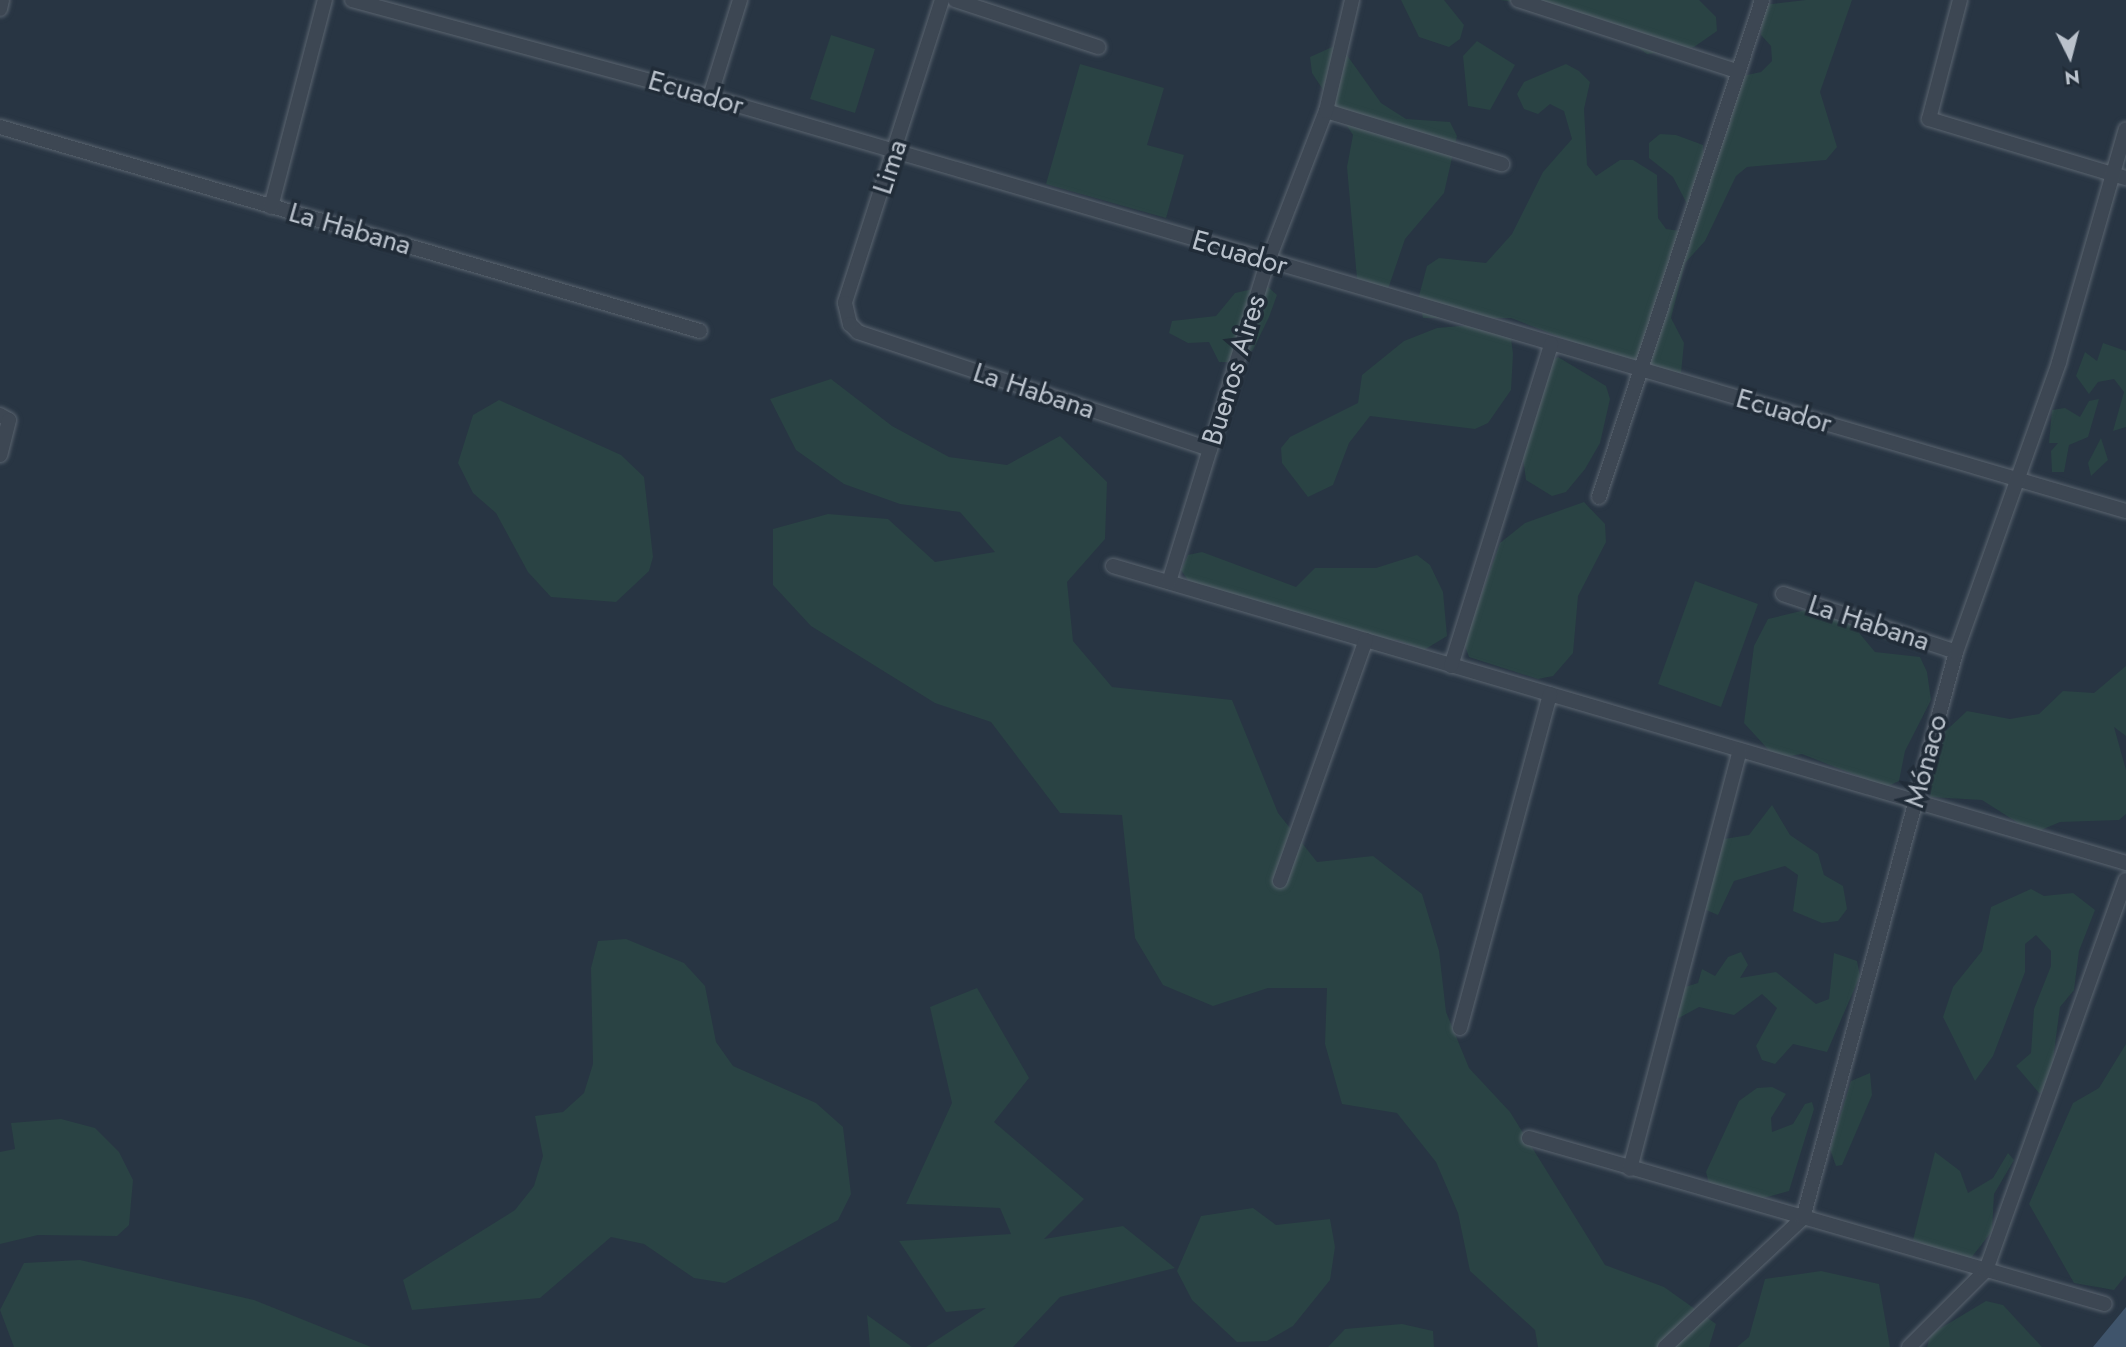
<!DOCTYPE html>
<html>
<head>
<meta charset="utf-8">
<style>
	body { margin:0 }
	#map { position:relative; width:2126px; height:1347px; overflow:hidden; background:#283543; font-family:Jost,sans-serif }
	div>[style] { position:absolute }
	.green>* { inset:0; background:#2a4344 }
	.water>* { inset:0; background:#3f546b }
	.roads { filter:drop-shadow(0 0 2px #5b6570) drop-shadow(0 0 2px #5b6570) }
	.street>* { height:14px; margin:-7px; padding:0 7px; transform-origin:7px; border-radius:7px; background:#3d4753 }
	span { translate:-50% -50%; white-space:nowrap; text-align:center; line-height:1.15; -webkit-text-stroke:7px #212c38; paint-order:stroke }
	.street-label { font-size:28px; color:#bac2cc }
	.north { position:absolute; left:2035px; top:21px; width:70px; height:70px; -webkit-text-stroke:5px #212c38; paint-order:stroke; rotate:174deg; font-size:19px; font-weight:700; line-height:28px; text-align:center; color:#bac2cc }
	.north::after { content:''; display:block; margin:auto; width:24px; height:32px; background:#bac2cc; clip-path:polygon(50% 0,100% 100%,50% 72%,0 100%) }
</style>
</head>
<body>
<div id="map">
	<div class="green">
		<div style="clip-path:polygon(1401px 0,1444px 0,1464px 25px,1460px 39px,1449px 47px,1419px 37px)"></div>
		<div style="clip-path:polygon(1500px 0,1699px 0,1716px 17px,1717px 31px,1694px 47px,1647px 54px,1609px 26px,1581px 30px,1541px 6px)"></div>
		<div style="clip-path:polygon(1806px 0,1852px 0,1820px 92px,1837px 147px,1826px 160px,1747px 167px,1736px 176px,1705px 241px,1685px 263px,1671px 318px,1684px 343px,1681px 373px,1666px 376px,1621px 361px,1511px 318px,1423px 318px,1419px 296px,1427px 266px,1439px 258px,1486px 263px,1512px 234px,1543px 172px,1572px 139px,1564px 111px,1550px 104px,1538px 114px,1524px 109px,1517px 94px,1524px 82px,1566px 64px,1579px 71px,1590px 82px,1584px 109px,1587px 165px,1596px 176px,1620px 160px,1633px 160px,1657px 175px,1658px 218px,1666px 229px,1680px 231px,1687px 204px,1673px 177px,1649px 158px,1649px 143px,1660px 134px,1676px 135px,1703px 145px,1704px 160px,1726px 117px,1725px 89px,1733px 78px,1761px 72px,1772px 61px,1771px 46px,1761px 35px,1763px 5px)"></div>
		<div style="clip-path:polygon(831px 35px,875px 49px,855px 113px,810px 99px)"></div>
		<div style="clip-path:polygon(1477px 41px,1515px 65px,1490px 110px,1468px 106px,1463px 56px)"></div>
		<div style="clip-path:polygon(1339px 44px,1381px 103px,1406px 119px,1450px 122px,1457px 136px,1444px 193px,1405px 239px,1387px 292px,1358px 290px,1347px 167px,1353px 135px,1312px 73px,1310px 57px)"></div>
		<div style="clip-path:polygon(1080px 64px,1164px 88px,1147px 145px,1184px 155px,1166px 218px,1046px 184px)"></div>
		<div style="clip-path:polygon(1267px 286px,1277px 295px,1269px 317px,1253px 350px,1233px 362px,1219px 362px,1209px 342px,1188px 343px,1169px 333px,1172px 321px,1216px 316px,1235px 293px)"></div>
		<div style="clip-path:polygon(1494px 323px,1511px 338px,1513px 354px,1511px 390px,1488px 423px,1475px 429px,1370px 416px,1349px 443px,1333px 485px,1308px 497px,1282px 463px,1281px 448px,1290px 437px,1358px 403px,1362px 375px,1404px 341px,1437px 328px)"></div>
		<div style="clip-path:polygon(2103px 343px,2126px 351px,2126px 427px,2113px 431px,2124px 392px,2114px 379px,2098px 382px,2089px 394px,2076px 376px,2085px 352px,2097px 361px)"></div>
		<div style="clip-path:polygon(1558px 357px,1606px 386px,1610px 399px,1600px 443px,1585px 469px,1566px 492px,1552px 496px,1526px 480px,1522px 450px,1545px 364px)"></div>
		<div style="clip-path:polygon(831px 379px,892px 426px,949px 457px,1007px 465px,1060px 436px,1107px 482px,1105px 539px,1067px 582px,1073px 641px,1112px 687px,1232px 700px,1278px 813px,1317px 862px,1373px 856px,1422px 894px,1439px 951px,1446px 1012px,1469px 1068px,1510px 1112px,1605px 1265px,1664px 1287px,1716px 1324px,1709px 1347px,1538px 1347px,1535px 1330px,1470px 1271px,1458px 1213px,1436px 1162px,1397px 1113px,1342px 1104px,1325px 1044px,1327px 988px,1268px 988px,1213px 1006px,1163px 985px,1135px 938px,1122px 815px,1060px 813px,991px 722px,935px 703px,811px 626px,773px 585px,773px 529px,828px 514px,888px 519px,935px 562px,995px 552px,960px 512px,900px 504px,844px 484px,796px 450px,770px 399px)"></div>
		<div style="clip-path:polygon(2099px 399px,2088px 437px,2069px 445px,2064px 472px,2052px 472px,2051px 451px,2058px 443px,2049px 443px,2052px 410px,2065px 408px,2080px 417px,2089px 401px)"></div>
		<div style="clip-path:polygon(499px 400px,621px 455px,644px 477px,653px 557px,649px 571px,616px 602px,551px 597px,528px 572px,496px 513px,473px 493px,458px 463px,473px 415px)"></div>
		<div style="clip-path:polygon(2101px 438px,2108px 460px,2091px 476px,2088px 463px)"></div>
		<div style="clip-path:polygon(1584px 502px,1605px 524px,1606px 542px,1578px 596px,1573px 653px,1553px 676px,1538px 679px,1469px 657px,1464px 643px,1500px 543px,1525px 523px)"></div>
		<div style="clip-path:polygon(1202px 552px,1296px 587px,1315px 568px,1376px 568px,1417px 555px,1430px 565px,1443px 592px,1447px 636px,1424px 650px,1397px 640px,1350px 640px,1189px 582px,1181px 570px,1188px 555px)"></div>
		<div style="clip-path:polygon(1695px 581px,1758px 604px,1721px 707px,1658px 684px)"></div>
		<div style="clip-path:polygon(1814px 608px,1845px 616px,1875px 652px,1920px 657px,1927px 672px,1931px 700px,1905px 751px,1899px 781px,1886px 787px,1802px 754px,1776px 758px,1744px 723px,1754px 646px,1768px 619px)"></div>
		<div style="clip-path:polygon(2126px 666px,2126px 736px,2114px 727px,2126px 770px,2126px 814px,2119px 820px,2060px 822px,2034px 833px,1982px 800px,1930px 797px,1935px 741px,1967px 711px,2010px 719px,2039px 714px,2063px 691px,2094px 693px)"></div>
		<div style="clip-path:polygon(1772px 805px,1790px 835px,1818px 854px,1824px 875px,1843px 886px,1847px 909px,1838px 921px,1822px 923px,1793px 911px,1798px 875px,1785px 866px,1734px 881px,1718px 915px,1704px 909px,1724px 839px,1749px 835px)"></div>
		<div style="clip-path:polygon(2031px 889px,2044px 896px,2073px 893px,2095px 910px,2079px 951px,2074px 990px,2060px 1007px,2050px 1082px,2040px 1094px,2016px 1066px,2031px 1053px,2034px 1009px,2051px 966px,2051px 951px,2036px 935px,2025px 944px,2025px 972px,1993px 1056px,1975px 1081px,1943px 1017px,1953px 987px,1982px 951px,1991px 907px)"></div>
		<div style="clip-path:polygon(626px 939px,684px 963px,705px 986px,716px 1042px,733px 1066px,816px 1103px,843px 1127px,851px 1194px,838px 1220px,725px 1283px,694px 1278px,644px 1244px,611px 1237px,540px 1298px,412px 1310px,403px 1280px,515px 1210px,534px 1186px,543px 1156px,535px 1116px,563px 1112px,584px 1093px,593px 1064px,591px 968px,598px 941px)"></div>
		<div style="clip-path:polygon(1741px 952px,1748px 965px,1740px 978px,1776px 972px,1816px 1004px,1829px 999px,1834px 953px,1857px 961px,1860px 976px,1827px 1052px,1793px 1044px,1775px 1064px,1762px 1060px,1756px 1046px,1777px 1008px,1762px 994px,1734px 1015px,1699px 1007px,1675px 1020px,1685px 987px,1698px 983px,1702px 969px,1715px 976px,1728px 957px)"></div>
		<div style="clip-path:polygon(977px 988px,1029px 1078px,994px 1122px,1084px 1199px,1044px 1239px,1123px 1226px,1175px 1268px,1060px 1297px,1013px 1347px,926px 1347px,986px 1308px,946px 1312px,899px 1241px,1011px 1234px,1000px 1208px,906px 1204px,952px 1103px,930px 1007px)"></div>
		<div style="clip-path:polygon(2126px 1044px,2126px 1275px,2114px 1290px,2074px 1283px,2029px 1204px,2073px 1103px,2099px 1088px)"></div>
		<div style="clip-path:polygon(1870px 1073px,1872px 1095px,1842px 1165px,1836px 1166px,1830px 1149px,1851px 1081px)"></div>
		<div style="clip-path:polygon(1772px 1087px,1786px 1094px,1771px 1118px,1772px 1132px,1793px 1124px,1805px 1104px,1812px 1102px,1814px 1109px,1789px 1191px,1752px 1201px,1710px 1187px,1706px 1172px,1739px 1101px,1757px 1088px)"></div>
		<div style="clip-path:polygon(61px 1119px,95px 1128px,119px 1152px,133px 1180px,129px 1225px,117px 1236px,38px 1235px,0 1244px,0 1152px,15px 1149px,11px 1123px)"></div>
		<div style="clip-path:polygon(1935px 1152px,1960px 1171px,1968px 1193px,1993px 1178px,2008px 1153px,2014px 1160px,1994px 1194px,1992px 1231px,1968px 1262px,1913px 1240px)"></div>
		<div style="clip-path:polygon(1253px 1208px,1276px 1225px,1330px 1219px,1335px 1247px,1330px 1280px,1293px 1326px,1267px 1341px,1237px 1342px,1192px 1300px,1177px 1271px,1201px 1216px)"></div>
		<div style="clip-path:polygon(80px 1260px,254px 1300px,371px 1347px,14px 1347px,0 1310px,24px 1263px)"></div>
		<div style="clip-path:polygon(1821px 1271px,1879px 1284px,1890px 1347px,1737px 1347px,1749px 1337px,1765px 1279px)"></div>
		<div style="clip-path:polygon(1986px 1301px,2003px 1305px,2042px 1347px,1927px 1347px,1931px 1334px)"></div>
		<div style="clip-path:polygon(867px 1315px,912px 1347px,870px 1347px)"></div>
		<div style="clip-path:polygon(1402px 1324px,1433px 1331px,1434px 1347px,1328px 1347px,1345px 1329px)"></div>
	</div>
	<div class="water">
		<div style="clip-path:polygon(2126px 1307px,2126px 1347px,2093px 1347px)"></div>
	</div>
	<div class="roads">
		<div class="street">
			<div style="left:352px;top:0;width:371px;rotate:15.2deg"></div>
			<div style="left:710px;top:97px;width:1475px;rotate:16.3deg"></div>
			<div style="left:942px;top:0;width:318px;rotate:107.8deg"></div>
			<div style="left:845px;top:303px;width:22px;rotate:77deg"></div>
			<div style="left:850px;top:324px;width:11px;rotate:45deg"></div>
			<div style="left:858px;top:332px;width:371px;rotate:18.4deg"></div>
			<div style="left:955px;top:0;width:151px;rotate:18.2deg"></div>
			<div style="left:1518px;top:0;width:232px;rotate:18deg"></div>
			<div style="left:1960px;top:0;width:123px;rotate:104.6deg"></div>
			<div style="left:1929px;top:119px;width:206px;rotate:16.7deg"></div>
			<div style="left:0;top:9px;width:9px;rotate:-77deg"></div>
			<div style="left:710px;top:97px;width:102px;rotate:-72.8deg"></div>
			<div style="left:1326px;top:111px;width:184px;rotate:16.8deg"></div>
			<div style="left:0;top:127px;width:729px;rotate:16.25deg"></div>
			<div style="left:271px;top:207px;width:214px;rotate:-75.4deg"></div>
			<div style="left:0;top:415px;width:10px;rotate:29deg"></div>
			<div style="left:9px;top:420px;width:36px;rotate:104deg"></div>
			<div style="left:1599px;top:497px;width:523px;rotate:-71.84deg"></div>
			<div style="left:1113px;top:566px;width:1056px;rotate:16.34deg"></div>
			<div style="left:1169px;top:582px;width:336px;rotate:-72.9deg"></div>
			<div style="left:1268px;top:261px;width:161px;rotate:-68.9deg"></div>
			<div style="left:1326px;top:111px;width:114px;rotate:-76.8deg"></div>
			<div style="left:1783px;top:594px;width:182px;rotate:18.5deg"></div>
			<div style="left:1451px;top:666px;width:337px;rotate:-72.7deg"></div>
			<div style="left:1280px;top:881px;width:256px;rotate:-70.4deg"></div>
			<div style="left:1460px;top:1028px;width:346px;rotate:-74.9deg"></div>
			<div style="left:1529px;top:1138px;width:599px;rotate:16.08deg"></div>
			<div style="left:1630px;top:1169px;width:433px;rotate:-75.3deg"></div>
			<div style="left:1665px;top:1347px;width:189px;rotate:-43.1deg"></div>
			<div style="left:1803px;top:1218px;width:586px;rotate:-74.87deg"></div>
			<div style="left:1956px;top:652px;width:308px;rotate:-70.4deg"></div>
			<div style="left:2059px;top:362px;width:242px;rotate:-74deg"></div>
			<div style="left:1909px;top:1347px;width:109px;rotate:-45deg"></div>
			<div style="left:1986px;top:1270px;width:414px;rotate:-70.3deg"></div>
		</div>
	</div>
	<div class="street-label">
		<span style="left:696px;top:93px;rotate:16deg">Ecuador</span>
		<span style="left:890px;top:167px;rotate:-72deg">Lima</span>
		<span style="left:350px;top:229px;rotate:16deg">La Habana</span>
		<span style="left:1240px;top:253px;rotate:16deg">Ecuador</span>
		<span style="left:1234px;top:370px;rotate:-73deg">Buenos Aires</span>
		<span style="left:1034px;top:391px;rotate:18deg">La Habana</span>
		<span style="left:1784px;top:411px;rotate:16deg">Ecuador</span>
		<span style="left:1869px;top:623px;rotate:18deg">La Habana</span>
		<span style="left:1926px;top:761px;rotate:-75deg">Mónaco</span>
	</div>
	<div class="north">N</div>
</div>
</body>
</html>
